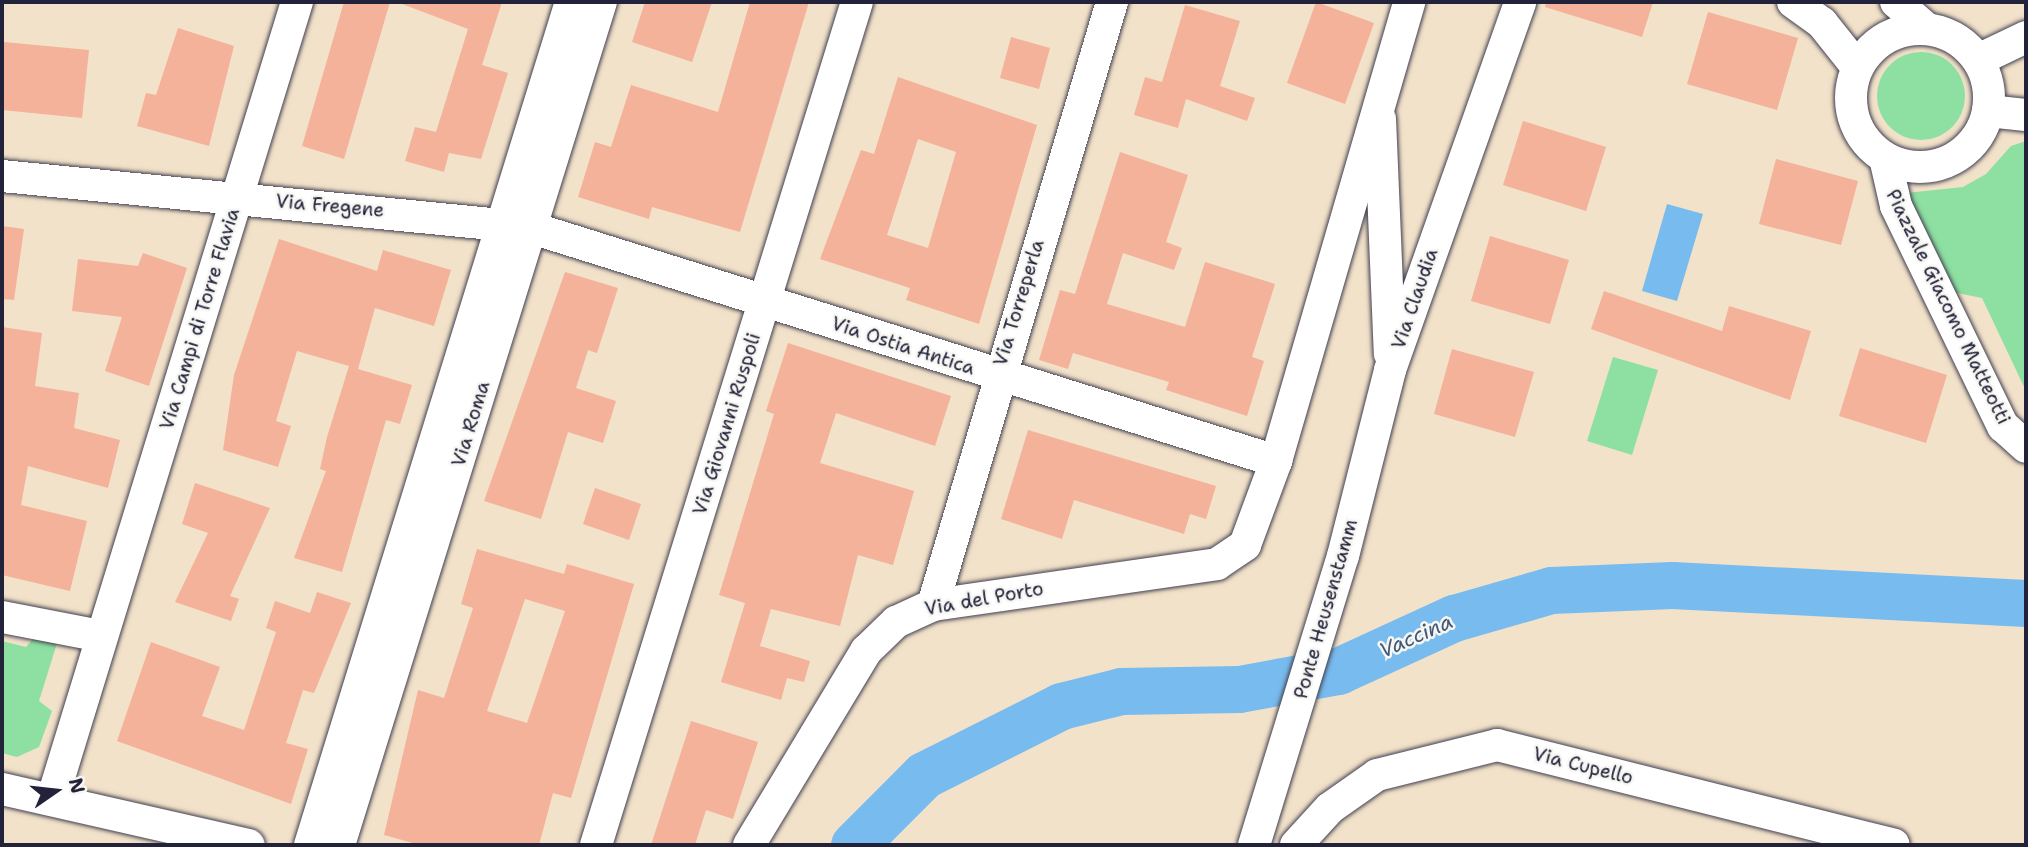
<!DOCTYPE html>
<html>
<head>
<meta charset="utf-8">
<style>
	body { margin:0 }
	#map { position:relative; width:2028px; height:847px; overflow:hidden; background:#f2e2c9; font-family:"Shantell Sans",sans-serif }
	div>[style] { position:absolute }
	.green>* { inset:0; background:#8de0a1 }
	.round { border-radius:50% }
	.water>* { inset:0; background:#78bbee }
	.river>* { height:47px; margin:-23.5px; padding:0 23.5px; transform-origin:23.5px; border-radius:23.5px; background:#78bbee }
	.building>* { inset:0; background:#f3b299 }
	.roads { filter:drop-shadow(0 0 2px #413f50) drop-shadow(0 0 2px #413f50) }
	.minor>* { height:32px; margin:-16px; padding:0 16px; transform-origin:16px; border-radius:16px; background:#fff }
	.minor>.ring { margin:-16px; padding:0; box-sizing:content-box; background:none; border:32px solid #fff; border-radius:50% }
	span { translate:-50% -50%; white-space:nowrap; text-align:center; line-height:1.15; -webkit-text-stroke:5px #f6f6f2; paint-order:stroke }
	.street-label { font-size:19px; color:#22223b }
	.water-label { font-size:21px; color:#40587a; font-style:italic }
	.frame { position:absolute; inset:0; border:4px solid #22223b; pointer-events:none }
	.north { position:absolute; left:21px; top:756px; width:70px; height:70px; -webkit-text-stroke:5px #f6f6f2; paint-order:stroke; rotate:76deg; font-size:19px; font-weight:700; line-height:28px; text-align:center; color:#22223b }
	.north::after { content:''; display:block; margin:auto; width:24px; height:32px; background:#22223b; clip-path:polygon(50% 0,100% 100%,50% 72%,0 100%) }
</style>
</head>
<body>
<div id="map">
	<div class="green">
		<div class="round" style="left:1877px;top:52px;width:88px;height:88px"></div>
		<div style="clip-path:polygon(2026px 141px,2026px 391px,1982px 298px,1952px 292px,1906px 193px,1963px 187px,1986px 174px,2011px 146px)"></div>
		<div style="clip-path:polygon(1613px 357px,1658px 370px,1632px 455px,1587px 441px)"></div>
		<div style="clip-path:polygon(36px 635px,58px 640px,39px 701px,52px 711px,39px 747px,17px 757px,2px 753px,2px 641px,26px 647px)"></div>
	</div>
	<div class="water">
		<div style="clip-path:polygon(1667px 204px,1703px 214px,1677px 301px,1642px 291px)"></div>
	</div>
	<div class="river">
		<div style="left:854px;top:845px;width:99px;rotate:-45deg"></div>
		<div style="left:924px;top:775px;width:153px;rotate:-26.7deg"></div>
		<div style="left:1061px;top:706px;width:62px;rotate:-14deg"></div>
		<div style="left:1121px;top:691px;width:118px;rotate:-1deg"></div>
		<div style="left:1239px;top:689px;width:101px;rotate:-10.3deg"></div>
		<div style="left:1338px;top:671px;width:128px;rotate:-24.6deg"></div>
		<div style="left:1454px;top:618px;width:101px;rotate:-16.1deg"></div>
		<div style="left:1551px;top:590px;width:121px;rotate:-2.4deg"></div>
		<div style="left:1672px;top:585px;width:354px;rotate:2.9deg"></div>
	</div>
	<div class="building">
		<div style="clip-path:polygon(344px 2px,390px 2px,344px 159px,302px 146px)"></div>
		<div style="clip-path:polygon(397px 2px,502px 2px,482px 65px,508px 73px,481px 159px,449px 153px,444px 172px,405px 161px,415px 127px,436px 132px,468px 29px)"></div>
		<div style="clip-path:polygon(645px 2px,712px 2px,692px 62px,632px 42px)"></div>
		<div style="clip-path:polygon(750px 2px,809px 2px,740px 232px,652px 207px,649px 219px,578px 197px,595px 142px,611px 147px,631px 85px,718px 112px)"></div>
		<div style="clip-path:polygon(1316px 2px,1374px 23px,1345px 104px,1287px 83px)"></div>
		<div style="clip-path:polygon(1546px 2px,1653px 2px,1642px 37px,1545px 7px)"></div>
		<div style="clip-path:polygon(1185px 5px,1240px 21px,1220px 86px,1255px 98px,1247px 121px,1186px 99px,1178px 128px,1134px 115px,1145px 77px,1162px 82px)"></div>
		<div style="clip-path:polygon(1708px 12px,1798px 38px,1777px 110px,1687px 84px)"></div>
		<div style="clip-path:polygon(178px 28px,234px 46px,209px 146px,137px 126px,146px 93px,156px 95px)"></div>
		<div style="clip-path:polygon(1011px 37px,1050px 48px,1039px 89px,1000px 78px)"></div>
		<div style="clip-path:polygon(4px 42px,89px 50px,82px 118px,2px 110px)"></div>
		<div style="clip-path:polygon(evenodd,898px 77px,1037px 125px,979px 324px,906px 300px,910px 288px,820px 259px,861px 150px,874px 154px,898px 77px,918px 139px,956px 152px,928px 248px,887px 235px,918px 139px)"></div>
		<div style="clip-path:polygon(1523px 121px,1606px 147px,1586px 211px,1503px 185px)"></div>
		<div style="clip-path:polygon(1120px 152px,1188px 175px,1166px 242px,1182px 248px,1174px 270px,1123px 253px,1107px 304px,1185px 327px,1205px 262px,1275px 284px,1252px 357px,1264px 361px,1247px 416px,1166px 390px,1169px 382px,1073px 353px,1068px 369px,1039px 360px,1060px 290px,1075px 294px)"></div>
		<div style="clip-path:polygon(1776px 159px,1858px 181px,1841px 245px,1759px 224px)"></div>
		<div style="clip-path:polygon(2px 226px,24px 229px,14px 300px,2px 299px)"></div>
		<div style="clip-path:polygon(1490px 236px,1569px 260px,1550px 324px,1471px 301px)"></div>
		<div style="clip-path:polygon(279px 239px,377px 271px,383px 250px,451px 270px,434px 326px,375px 308px,358px 369px,412px 385px,400px 424px,386px 420px,342px 572px,294px 558px,326px 471px,320px 469px,327px 437px,349px 366px,297px 351px,276px 421px,291px 426px,278px 467px,223px 450px,234px 375px)"></div>
		<div style="clip-path:polygon(143px 253px,187px 268px,149px 386px,105px 371px,122px 317px,72px 311px,78px 259px,138px 266px)"></div>
		<div style="clip-path:polygon(565px 272px,618px 288px,597px 353px,588px 350px,576px 388px,616px 401px,603px 443px,568px 432px,541px 519px,484px 501px)"></div>
		<div style="clip-path:polygon(1604px 291px,1722px 331px,1729px 306px,1811px 331px,1790px 400px,1591px 329px)"></div>
		<div style="clip-path:polygon(2px 327px,42px 333px,35px 386px,79px 393px,74px 428px,120px 440px,108px 488px,28px 466px,21px 505px,87px 521px,70px 591px,2px 575px)"></div>
		<div style="clip-path:polygon(788px 343px,951px 396px,935px 446px,836px 413px,820px 463px,914px 491px,893px 565px,858px 555px,840px 626px,771px 609px,760px 646px,810px 661px,804px 682px,787px 678px,781px 700px,721px 682px,745px 603px,719px 595px,774px 414px,766px 411px)"></div>
		<div style="clip-path:polygon(1860px 348px,1947px 375px,1926px 443px,1839px 416px)"></div>
		<div style="clip-path:polygon(1452px 349px,1534px 372px,1515px 437px,1434px 414px)"></div>
		<div style="clip-path:polygon(1028px 430px,1216px 486px,1206px 519px,1190px 514px,1184px 534px,1074px 500px,1062px 539px,1001px 519px)"></div>
		<div style="clip-path:polygon(195px 483px,270px 508px,230px 596px,239px 599px,231px 621px,175px 602px,208px 533px,182px 524px)"></div>
		<div style="clip-path:polygon(595px 488px,641px 504px,629px 540px,583px 524px)"></div>
		<div style="clip-path:polygon(evenodd,477px 549px,564px 574px,567px 564px,634px 584px,571px 798px,553px 793px,539px 845px,420px 845px,384px 835px,418px 690px,444px 698px,473px 608px,461px 604px,477px 549px,525px 599px,565px 611px,527px 723px,487px 711px,525px 599px)"></div>
		<div style="clip-path:polygon(317px 592px,351px 603px,314px 693px,303px 690px,286px 743px,308px 749px,291px 804px,117px 741px,151px 642px,220px 667px,202px 716px,244px 730px,276px 632px,266px 628px,275px 601px,310px 613px)"></div>
		<div style="clip-path:polygon(691px 721px,758px 742px,733px 819px,706px 810px,695px 845px,651px 845px)"></div>
	</div>
	<div class="roads">
		<div class="minor">
			<div style="left:1793px;top:2px;width:36px;rotate:36deg"></div>
			<div style="left:1822px;top:23px;width:56px;rotate:51.5deg"></div>
			<div style="left:1896px;top:2px;width:40px;rotate:41deg"></div>
			<div class="ring" style="left:1851px;top:29px;width:106px;height:106px"></div>
			<div style="left:1978px;top:60px;width:53px;rotate:-25.6deg"></div>
			<div style="left:1988px;top:111px;width:38px;rotate:6deg"></div>
			<div style="left:1380px;top:119px;width:235px;rotate:87.6deg"></div>
			<div style="left:1885px;top:158px;width:49px;rotate:77.1deg"></div>
			<div style="left:1896px;top:206px;width:245px;rotate:64.1deg"></div>
			<div style="left:2003px;top:426px;width:31px;rotate:42deg"></div>
			<div style="left:2px;top:176px;width:533px;rotate:5.6deg"></div>
			<div style="left:532px;top:228px;width:780px;rotate:17.39deg"></div>
			<div style="left:933px;top:605px;width:629px;rotate:-73.47deg"></div>
			<div style="left:2px;top:617px;width:101px;rotate:10.9deg"></div>
			<div style="left:2px;top:789px;width:253px;rotate:12.8deg"></div>
			<div style="left:53px;top:797px;width:832px;rotate:-72.94deg"></div>
			<div style="left:310px;top:845px;width:882px;rotate:-72.8deg"></div>
			<div style="left:339px;top:845px;width:883px;rotate:-72.74deg"></div>
			<div style="left:596px;top:845px;width:882px;rotate:-72.8deg"></div>
			<div style="left:749px;top:845px;width:227px;rotate:-58.9deg"></div>
			<div style="left:866px;top:651px;width:42px;rotate:-44deg"></div>
			<div style="left:896px;top:622px;width:41px;rotate:-24.7deg"></div>
			<div style="left:933px;top:605px;width:287px;rotate:-8.2deg"></div>
			<div style="left:1217px;top:564px;width:34px;rotate:-34deg"></div>
			<div style="left:1245px;top:545px;width:90px;rotate:-69.7deg"></div>
			<div style="left:1276px;top:461px;width:478px;rotate:-73.8deg"></div>
			<div style="left:1254px;top:845px;width:302px;rotate:-72.9deg"></div>
			<div style="left:1343px;top:556px;width:192px;rotate:-75.8deg"></div>
			<div style="left:1390px;top:370px;width:390px;rotate:-70.5deg"></div>
			<div style="left:1296px;top:845px;width:50px;rotate:-47.4deg"></div>
			<div style="left:1330px;top:808px;width:57px;rotate:-35.1deg"></div>
			<div style="left:1377px;top:775px;width:124px;rotate:-14deg"></div>
			<div style="left:1497px;top:745px;width:409px;rotate:14.1deg"></div>
		</div>
	</div>
	<div class="street-label">
		<span style="left:330px;top:206px;rotate:5deg">Via Fregene</span>
		<span style="left:1415px;top:299px;rotate:-71deg">Via Claudia</span>
		<span style="left:1019px;top:303px;rotate:-73deg">Via Torreperla</span>
		<span style="left:1948px;top:307px;rotate:64deg">Piazzale Giacomo Matteotti</span>
		<span style="left:200px;top:319px;rotate:-73deg">Via Campi di Torre Flavia</span>
		<span style="left:903px;top:346px;rotate:18deg">Via Ostia Antica</span>
		<span style="left:471px;top:424px;rotate:-73deg">Via Roma</span>
		<span style="left:727px;top:424px;rotate:-73deg">Via Giovanni Ruspoli</span>
		<span style="left:984px;top:599px;rotate:-10deg">Via del Porto</span>
		<span style="left:1326px;top:609px;rotate:-74deg">Ponte Heusenstamm</span>
		<span style="left:1583px;top:766px;rotate:14deg">Via Cupello</span>
	</div>
	<div class="water-label">
		<span style="left:1416px;top:636px;rotate:-24deg">Vaccina</span>
	</div>
	<div class="frame"></div>
	<div class="north">N</div>
</div>
</body>
</html>
